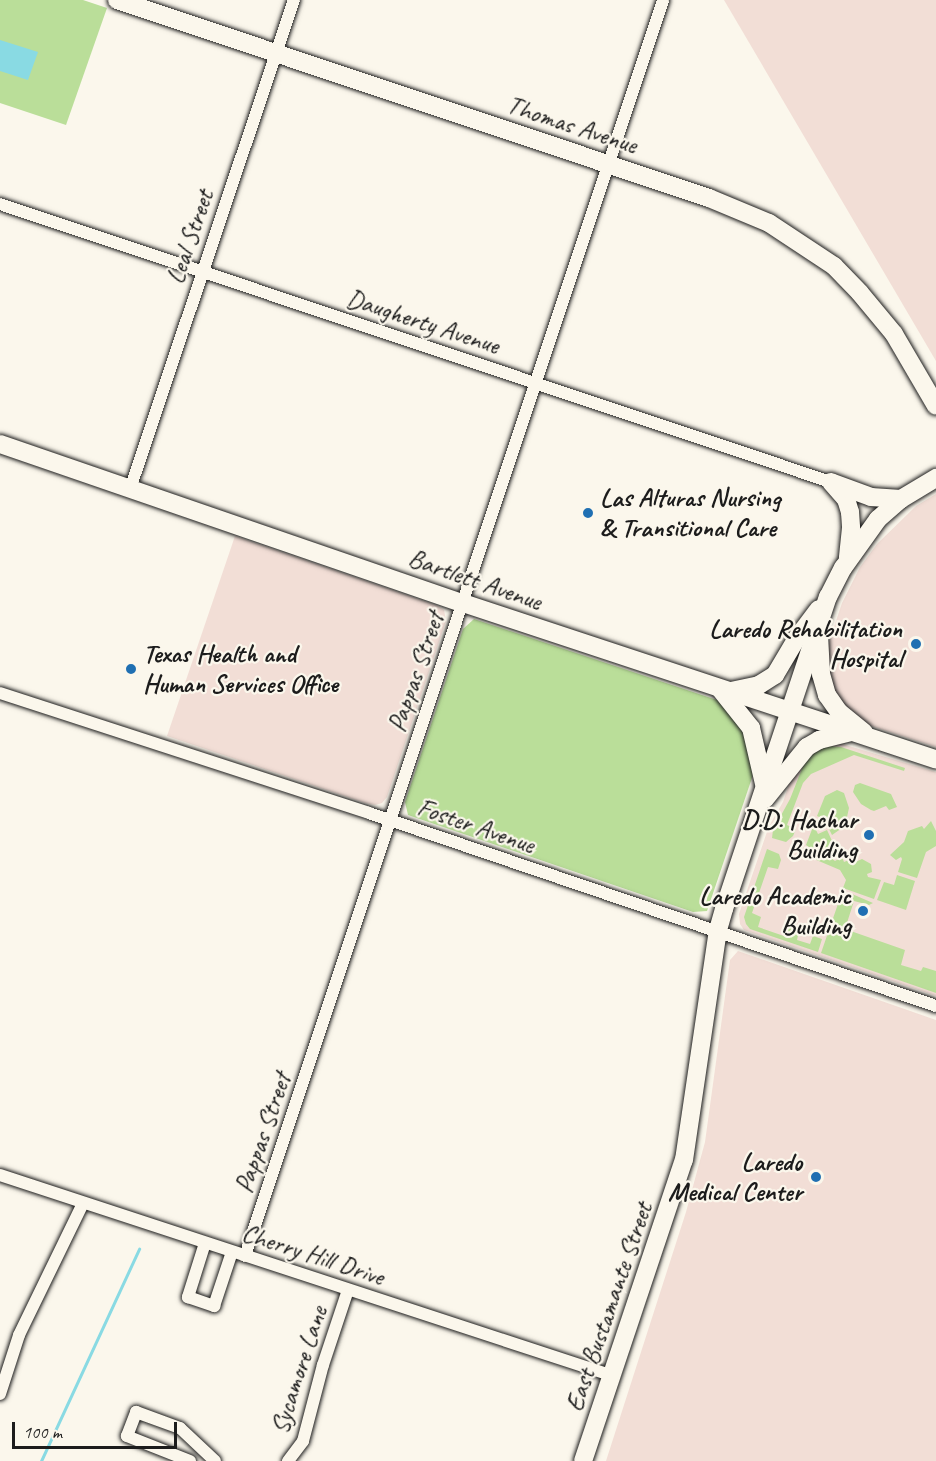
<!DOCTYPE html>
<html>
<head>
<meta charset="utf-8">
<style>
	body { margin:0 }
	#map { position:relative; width:936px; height:1461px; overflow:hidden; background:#fbf7ec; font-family:Caveat,sans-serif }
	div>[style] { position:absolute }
	.built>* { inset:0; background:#f2ded6 }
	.green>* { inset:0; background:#bade99 }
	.water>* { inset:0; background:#89dae3 }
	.stream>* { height:3px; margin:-1.5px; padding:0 1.5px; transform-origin:1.5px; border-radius:1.5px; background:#89dae3 }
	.roads { filter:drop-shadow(0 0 2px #1c1c1c) drop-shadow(0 0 2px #1c1c1c) }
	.street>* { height:12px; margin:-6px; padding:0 6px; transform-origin:6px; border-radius:6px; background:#fbf7ec }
	.secondary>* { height:18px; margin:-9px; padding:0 9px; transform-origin:9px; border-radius:9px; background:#fbf7ec }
	.dots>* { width:16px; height:16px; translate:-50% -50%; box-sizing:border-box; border:3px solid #fbf7ec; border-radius:50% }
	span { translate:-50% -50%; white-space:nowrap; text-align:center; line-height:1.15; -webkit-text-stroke:4.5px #fbf7ec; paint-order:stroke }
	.street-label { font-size:26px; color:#1c1c1c }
	.poi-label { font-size:26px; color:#1c1c1c; font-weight:700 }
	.left { translate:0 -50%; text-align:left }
	.right { translate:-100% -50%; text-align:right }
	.scale { position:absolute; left:12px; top:1422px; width:165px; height:27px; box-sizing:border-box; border:3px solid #1c1c1c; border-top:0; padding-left:8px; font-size:18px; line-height:21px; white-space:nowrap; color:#1c1c1c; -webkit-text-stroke:4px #fbf7ec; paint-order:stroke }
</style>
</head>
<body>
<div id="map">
	<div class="built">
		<div style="clip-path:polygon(724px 0,936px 0,936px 361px)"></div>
		<div style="clip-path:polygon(936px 494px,936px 747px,868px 725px,832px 698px,826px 651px,842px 603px,860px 567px,877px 544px,916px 506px)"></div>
		<div style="clip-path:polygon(235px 536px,436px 605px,444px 610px,446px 621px,387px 797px,382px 803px,375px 805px,365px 803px,167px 736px)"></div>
		<div style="clip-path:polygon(832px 741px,936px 772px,936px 996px,744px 930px,740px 924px,739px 914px,769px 826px,783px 802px,793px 773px)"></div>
		<div style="clip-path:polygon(738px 951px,936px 1020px,936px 1461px,606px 1461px,686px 1212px,705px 1142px,730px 960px)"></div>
	</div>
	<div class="green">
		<div style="clip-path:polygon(0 0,83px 0,107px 8px,66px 125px,0 103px)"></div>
		<div style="clip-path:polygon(474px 619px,720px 701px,739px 714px,755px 769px,707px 911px,693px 912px,408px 815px,405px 802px,463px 629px)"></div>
		<div style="clip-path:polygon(829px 746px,841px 747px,905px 768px,904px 771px,854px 755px,811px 774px,803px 783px,787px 825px,796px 829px,793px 836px,786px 842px,772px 838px,773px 830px,790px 799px,805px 761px,818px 750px)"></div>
		<div style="clip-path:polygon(860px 783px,891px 794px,897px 807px,889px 810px,886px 806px,874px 811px,871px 810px,861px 804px,853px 792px,855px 785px)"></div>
		<div style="clip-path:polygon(837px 790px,844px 793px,849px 808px,845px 826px,832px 835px,824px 819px,817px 816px,825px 796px)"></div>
		<div style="clip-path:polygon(816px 819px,823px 821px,814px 826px,818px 834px,827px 830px,833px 843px,828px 846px,831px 858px,835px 861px,842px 857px,844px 862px,849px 860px,851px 864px,862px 859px,871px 864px,872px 872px,867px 874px,868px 877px,881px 880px,874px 899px,843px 888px,846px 880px,840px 870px,807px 856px,809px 847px,806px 845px)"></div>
		<div style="clip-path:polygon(931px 821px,936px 831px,936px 846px,926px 852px,917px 878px,898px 872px,902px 859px,901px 857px,896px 860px,890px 855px,904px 842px,908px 831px,922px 826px,924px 829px)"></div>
		<div style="clip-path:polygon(767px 849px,779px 854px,781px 860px,778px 869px,768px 867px,752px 913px,761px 917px,758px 927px,784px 936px,789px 927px,799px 931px,797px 940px,810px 944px,813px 936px,822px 939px,818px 952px,750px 929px,746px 924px,744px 917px)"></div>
		<div style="clip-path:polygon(897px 875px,915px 881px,906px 910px,877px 900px,884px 882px,894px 885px)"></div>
		<div style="clip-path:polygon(852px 894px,873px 903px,869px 905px,854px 901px,845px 929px,905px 950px,901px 965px,921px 971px,923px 967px,936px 971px,936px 993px,821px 953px,839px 901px,845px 901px)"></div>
	</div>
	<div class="water">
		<div style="clip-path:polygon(0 40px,38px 52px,28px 80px,0 71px)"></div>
	</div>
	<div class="stream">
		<div style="left:41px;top:1461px;width:234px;rotate:-65.2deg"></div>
	</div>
	<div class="roads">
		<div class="street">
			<div style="left:0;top:204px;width:876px;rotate:18.5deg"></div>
			<div style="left:130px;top:489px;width:516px;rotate:-71.46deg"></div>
			<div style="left:0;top:693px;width:388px;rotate:18deg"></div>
			<div style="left:369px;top:813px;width:599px;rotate:18.8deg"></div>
			<div style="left:0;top:1175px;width:645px;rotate:18.15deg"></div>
			<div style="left:205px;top:1243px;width:57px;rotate:107.5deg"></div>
			<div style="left:188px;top:1297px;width:28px;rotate:19deg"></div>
			<div style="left:214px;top:1306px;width:57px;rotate:-71.6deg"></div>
			<div style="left:245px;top:1256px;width:1324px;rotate:-71.59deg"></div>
			<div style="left:0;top:1394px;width:62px;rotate:-72.1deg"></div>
			<div style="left:19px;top:1335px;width:147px;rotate:-64.1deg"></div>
			<div style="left:190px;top:1461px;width:68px;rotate:-158.4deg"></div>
			<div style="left:127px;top:1436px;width:26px;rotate:-69deg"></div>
			<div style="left:136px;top:1412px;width:47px;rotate:20deg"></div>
			<div style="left:180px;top:1428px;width:48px;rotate:43.3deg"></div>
			<div style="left:288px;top:1461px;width:25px;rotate:-53deg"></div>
			<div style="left:303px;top:1441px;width:79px;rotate:-75.3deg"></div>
			<div style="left:323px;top:1365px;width:79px;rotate:-71.6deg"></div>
		</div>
		<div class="secondary">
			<div style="left:117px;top:0;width:624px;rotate:18.49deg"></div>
			<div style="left:709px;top:198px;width:65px;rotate:22.6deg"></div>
			<div style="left:769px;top:223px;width:78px;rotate:33.5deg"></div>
			<div style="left:834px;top:266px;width:37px;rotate:46deg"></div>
			<div style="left:860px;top:293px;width:53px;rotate:50.3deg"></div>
			<div style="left:894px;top:334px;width:83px;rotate:59.7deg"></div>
			<div style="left:0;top:444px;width:490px;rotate:19deg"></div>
			<div style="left:463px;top:603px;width:498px;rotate:18.3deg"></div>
			<div style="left:831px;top:482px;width:23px;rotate:49deg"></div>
			<div style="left:846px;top:499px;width:14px;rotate:73deg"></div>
			<div style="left:850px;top:512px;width:16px;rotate:86deg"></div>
			<div style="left:851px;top:528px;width:30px;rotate:96deg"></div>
			<div style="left:833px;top:483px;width:40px;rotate:20.2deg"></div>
			<div style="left:871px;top:497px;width:30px;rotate:4deg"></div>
			<div style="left:819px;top:635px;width:39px;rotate:87deg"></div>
			<div style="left:821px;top:674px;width:22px;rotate:74deg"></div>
			<div style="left:827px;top:695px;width:21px;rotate:55deg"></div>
			<div style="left:839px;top:712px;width:32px;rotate:39deg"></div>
			<div style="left:720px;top:689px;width:50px;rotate:51.5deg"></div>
			<div style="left:751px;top:728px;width:57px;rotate:76.9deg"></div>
			<div style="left:731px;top:691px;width:29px;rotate:-12deg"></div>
			<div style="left:759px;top:685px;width:19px;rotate:-32deg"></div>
			<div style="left:775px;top:675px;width:43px;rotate:-59.3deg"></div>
			<div style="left:797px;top:638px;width:36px;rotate:-53deg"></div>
			<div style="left:765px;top:799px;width:67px;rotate:-51.1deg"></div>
			<div style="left:807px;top:747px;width:14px;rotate:-30deg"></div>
			<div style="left:819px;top:740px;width:33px;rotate:-14deg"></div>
			<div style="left:583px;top:1461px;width:317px;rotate:-71.5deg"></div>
			<div style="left:684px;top:1160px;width:232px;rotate:-81.6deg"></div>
			<div style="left:718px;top:930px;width:22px;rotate:-74deg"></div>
			<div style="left:724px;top:909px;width:329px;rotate:-71.6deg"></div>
			<div style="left:828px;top:597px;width:33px;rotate:-63deg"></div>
			<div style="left:843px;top:568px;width:60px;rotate:-54.5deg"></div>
			<div style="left:878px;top:519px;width:30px;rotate:-41deg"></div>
			<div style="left:901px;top:499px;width:41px;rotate:-31deg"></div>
		</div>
	</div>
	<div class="dots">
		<div style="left:588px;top:513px;background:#1f6fb2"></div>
		<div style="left:916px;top:644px;background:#1f6fb2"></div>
		<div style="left:131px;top:669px;background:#1f6fb2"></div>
		<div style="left:869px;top:835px;background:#1f6fb2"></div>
		<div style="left:863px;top:911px;background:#1f6fb2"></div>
		<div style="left:816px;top:1177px;background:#1f6fb2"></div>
	</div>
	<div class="street-label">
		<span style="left:572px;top:125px;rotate:18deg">Thomas Avenue</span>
		<span style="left:190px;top:237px;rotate:-71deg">Leal Street</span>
		<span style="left:423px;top:322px;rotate:18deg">Daugherty Avenue</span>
		<span style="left:475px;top:580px;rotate:19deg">Bartlett Avenue</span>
		<span style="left:416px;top:672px;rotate:-71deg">Pappas Street</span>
		<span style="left:476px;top:826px;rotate:19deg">Foster Avenue</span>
		<span style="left:263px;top:1133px;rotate:-71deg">Pappas Street</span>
		<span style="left:313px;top:1255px;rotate:18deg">Cherry Hill Drive</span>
		<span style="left:609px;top:1307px;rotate:-71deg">East Bustamante Street</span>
		<span style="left:299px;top:1370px;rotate:-72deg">Sycamore Lane</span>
	</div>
	<div class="poi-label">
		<span class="left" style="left:600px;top:513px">Las Alturas Nursing<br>&amp; Transitional Care</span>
		<span class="right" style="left:902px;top:644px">Laredo Rehabilitation<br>Hospital</span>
		<span class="left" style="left:143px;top:669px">Texas Health and<br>Human Services Office</span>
		<span class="right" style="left:857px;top:835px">D.D. Hachar<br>Building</span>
		<span class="right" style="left:851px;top:911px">Laredo Academic<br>Building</span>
		<span class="right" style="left:802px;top:1177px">Laredo<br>Medical Center</span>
	</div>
	<div class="scale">100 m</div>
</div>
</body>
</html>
